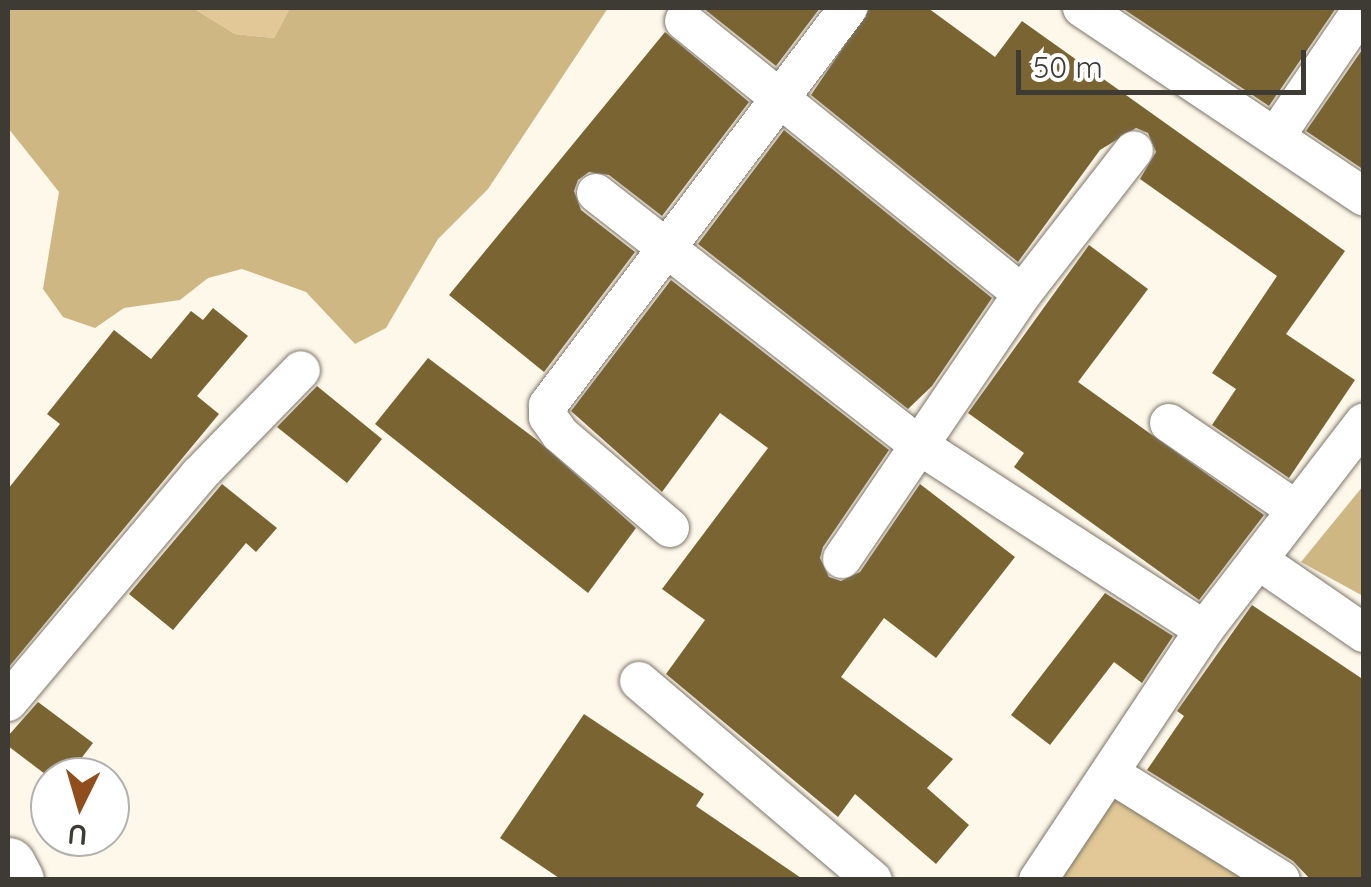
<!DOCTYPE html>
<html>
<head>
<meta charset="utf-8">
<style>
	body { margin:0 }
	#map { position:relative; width:1371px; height:887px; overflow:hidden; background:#fef8eb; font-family:Quicksand,sans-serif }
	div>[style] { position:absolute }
	.green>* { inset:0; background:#e1c896 }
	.forest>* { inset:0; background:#cfb784 }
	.building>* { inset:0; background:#7a6432 }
	.roads { filter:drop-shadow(0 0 2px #7c7567) drop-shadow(0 0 2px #7c7567) }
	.street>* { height:38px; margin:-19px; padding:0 19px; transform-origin:19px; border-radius:19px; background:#fff }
	.secondary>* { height:55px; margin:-27.5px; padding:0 27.5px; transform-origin:27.5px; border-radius:27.5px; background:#fff }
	span { translate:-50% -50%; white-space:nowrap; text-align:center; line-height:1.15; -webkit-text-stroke:10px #fff; paint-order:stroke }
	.frame { position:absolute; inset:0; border:10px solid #3e3b35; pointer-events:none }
	.north { position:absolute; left:30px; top:757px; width:100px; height:100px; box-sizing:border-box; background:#fff; border:2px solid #b2b1ae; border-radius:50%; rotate:185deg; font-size:28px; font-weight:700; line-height:40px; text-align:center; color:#3e3b35 }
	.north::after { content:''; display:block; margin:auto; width:35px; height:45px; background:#904e1c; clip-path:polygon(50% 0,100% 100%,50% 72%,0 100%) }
	.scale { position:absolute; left:1016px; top:50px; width:290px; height:45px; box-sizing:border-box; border:5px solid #3e3b35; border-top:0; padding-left:12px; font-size:30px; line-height:35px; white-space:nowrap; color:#3e3b35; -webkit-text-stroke:8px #fff; paint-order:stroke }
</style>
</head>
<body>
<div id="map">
	<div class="green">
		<div style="clip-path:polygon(193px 8px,290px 8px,274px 38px,235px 34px)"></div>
		<div style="clip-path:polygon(1114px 784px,1254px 880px,1048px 880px)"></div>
	</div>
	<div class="forest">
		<div style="clip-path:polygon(8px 8px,193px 8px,235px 34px,274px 38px,290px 8px,608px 8px,488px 189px,438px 239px,386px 328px,355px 344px,306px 292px,242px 269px,208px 278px,180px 300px,124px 308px,95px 328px,63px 317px,43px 289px,59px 192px,8px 128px)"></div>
		<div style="clip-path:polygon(1363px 486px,1363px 596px,1301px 562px)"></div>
	</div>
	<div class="building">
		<div style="clip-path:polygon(703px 8px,820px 8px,776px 66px)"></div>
		<div style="clip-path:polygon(870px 8px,928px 8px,995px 57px,1022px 21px,1345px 251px,1286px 334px,1355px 380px,1289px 478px,1212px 425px,1236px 389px,1212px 373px,1277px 276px,1140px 179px,1156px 152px,1148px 133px,1136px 128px,1100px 150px,1018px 262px,811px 95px)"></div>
		<div style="clip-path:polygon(1122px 8px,1336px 8px,1269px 106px)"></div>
		<div style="clip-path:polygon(665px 32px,749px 102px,662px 216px,609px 175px,589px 172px,578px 180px,574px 191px,581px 210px,635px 252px,544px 372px,449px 295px)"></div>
		<div style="clip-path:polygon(1364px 47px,1364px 170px,1306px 131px)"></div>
		<div style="clip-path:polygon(784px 130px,992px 298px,932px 386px,908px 409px,698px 244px)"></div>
		<div style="clip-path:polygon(1089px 245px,1148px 289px,1078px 382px,1264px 515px,1199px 600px,1014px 467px,1024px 453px,968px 413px)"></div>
		<div style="clip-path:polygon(671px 280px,889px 450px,823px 547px,820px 558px,829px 577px,841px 581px,860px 572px,920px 484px,1015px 557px,936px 658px,884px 618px,841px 677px,953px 759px,927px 788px,969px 825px,936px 864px,855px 794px,838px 817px,666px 674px,705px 620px,662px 589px,768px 448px,720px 413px,662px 492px,571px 411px)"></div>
		<div style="clip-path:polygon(213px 308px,248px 336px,197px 396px,219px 414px,8px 668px,8px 489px,60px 424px,47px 414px,114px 330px,151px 359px,191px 311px,203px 320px)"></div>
		<div style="clip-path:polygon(428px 358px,537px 440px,636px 528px,588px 593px,375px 424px)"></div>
		<div style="clip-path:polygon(317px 386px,382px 439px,347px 483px,277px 427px)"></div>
		<div style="clip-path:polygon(222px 484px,277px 528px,256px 552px,246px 543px,173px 630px,129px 594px)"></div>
		<div style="clip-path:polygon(1105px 593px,1173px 636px,1142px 683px,1114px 662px,1050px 745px,1011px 715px)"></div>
		<div style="clip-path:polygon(1252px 605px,1364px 680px,1364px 880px,1311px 880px,1293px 861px,1147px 770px,1184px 716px,1177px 711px)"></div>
		<div style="clip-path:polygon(38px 702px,93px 743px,67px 777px,49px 777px,8px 746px,8px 736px)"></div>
		<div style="clip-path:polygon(584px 714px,704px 794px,696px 806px,804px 880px,562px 880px,500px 838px)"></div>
	</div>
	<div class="roads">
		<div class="street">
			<div style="left:1082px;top:8px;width:339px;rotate:33.8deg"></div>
			<div style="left:684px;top:21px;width:434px;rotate:38.9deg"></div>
			<div style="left:1276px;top:136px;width:155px;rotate:-55.8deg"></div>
			<div style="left:596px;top:193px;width:407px;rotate:38deg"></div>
			<div style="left:917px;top:444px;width:342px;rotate:32.9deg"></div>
			<div style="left:1169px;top:423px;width:153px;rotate:34.3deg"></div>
			<div style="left:670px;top:528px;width:145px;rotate:-139.5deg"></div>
			<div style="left:560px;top:434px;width:21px;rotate:-125deg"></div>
			<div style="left:548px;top:417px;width:12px;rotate:-90deg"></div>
			<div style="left:548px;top:405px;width:498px;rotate:-52.9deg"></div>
			<div style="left:842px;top:559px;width:320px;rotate:-55.8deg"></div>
			<div style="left:1022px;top:294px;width:182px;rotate:-52.1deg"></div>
			<div style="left:1258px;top:560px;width:129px;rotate:34.6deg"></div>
			<div style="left:639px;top:681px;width:307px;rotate:40.4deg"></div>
			<div style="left:8px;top:702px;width:297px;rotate:-49.9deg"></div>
			<div style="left:199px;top:475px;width:146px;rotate:-45.8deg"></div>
			<div style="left:1111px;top:774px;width:200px;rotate:31.9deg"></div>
			<div style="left:1038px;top:880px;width:300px;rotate:-56.4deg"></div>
			<div style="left:1204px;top:630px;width:262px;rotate:-52.4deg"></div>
		</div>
		<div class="secondary">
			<div style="left:8px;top:865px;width:17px;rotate:62deg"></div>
		</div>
	</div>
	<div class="frame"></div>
	<div class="north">U</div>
	<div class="scale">50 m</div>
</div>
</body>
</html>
